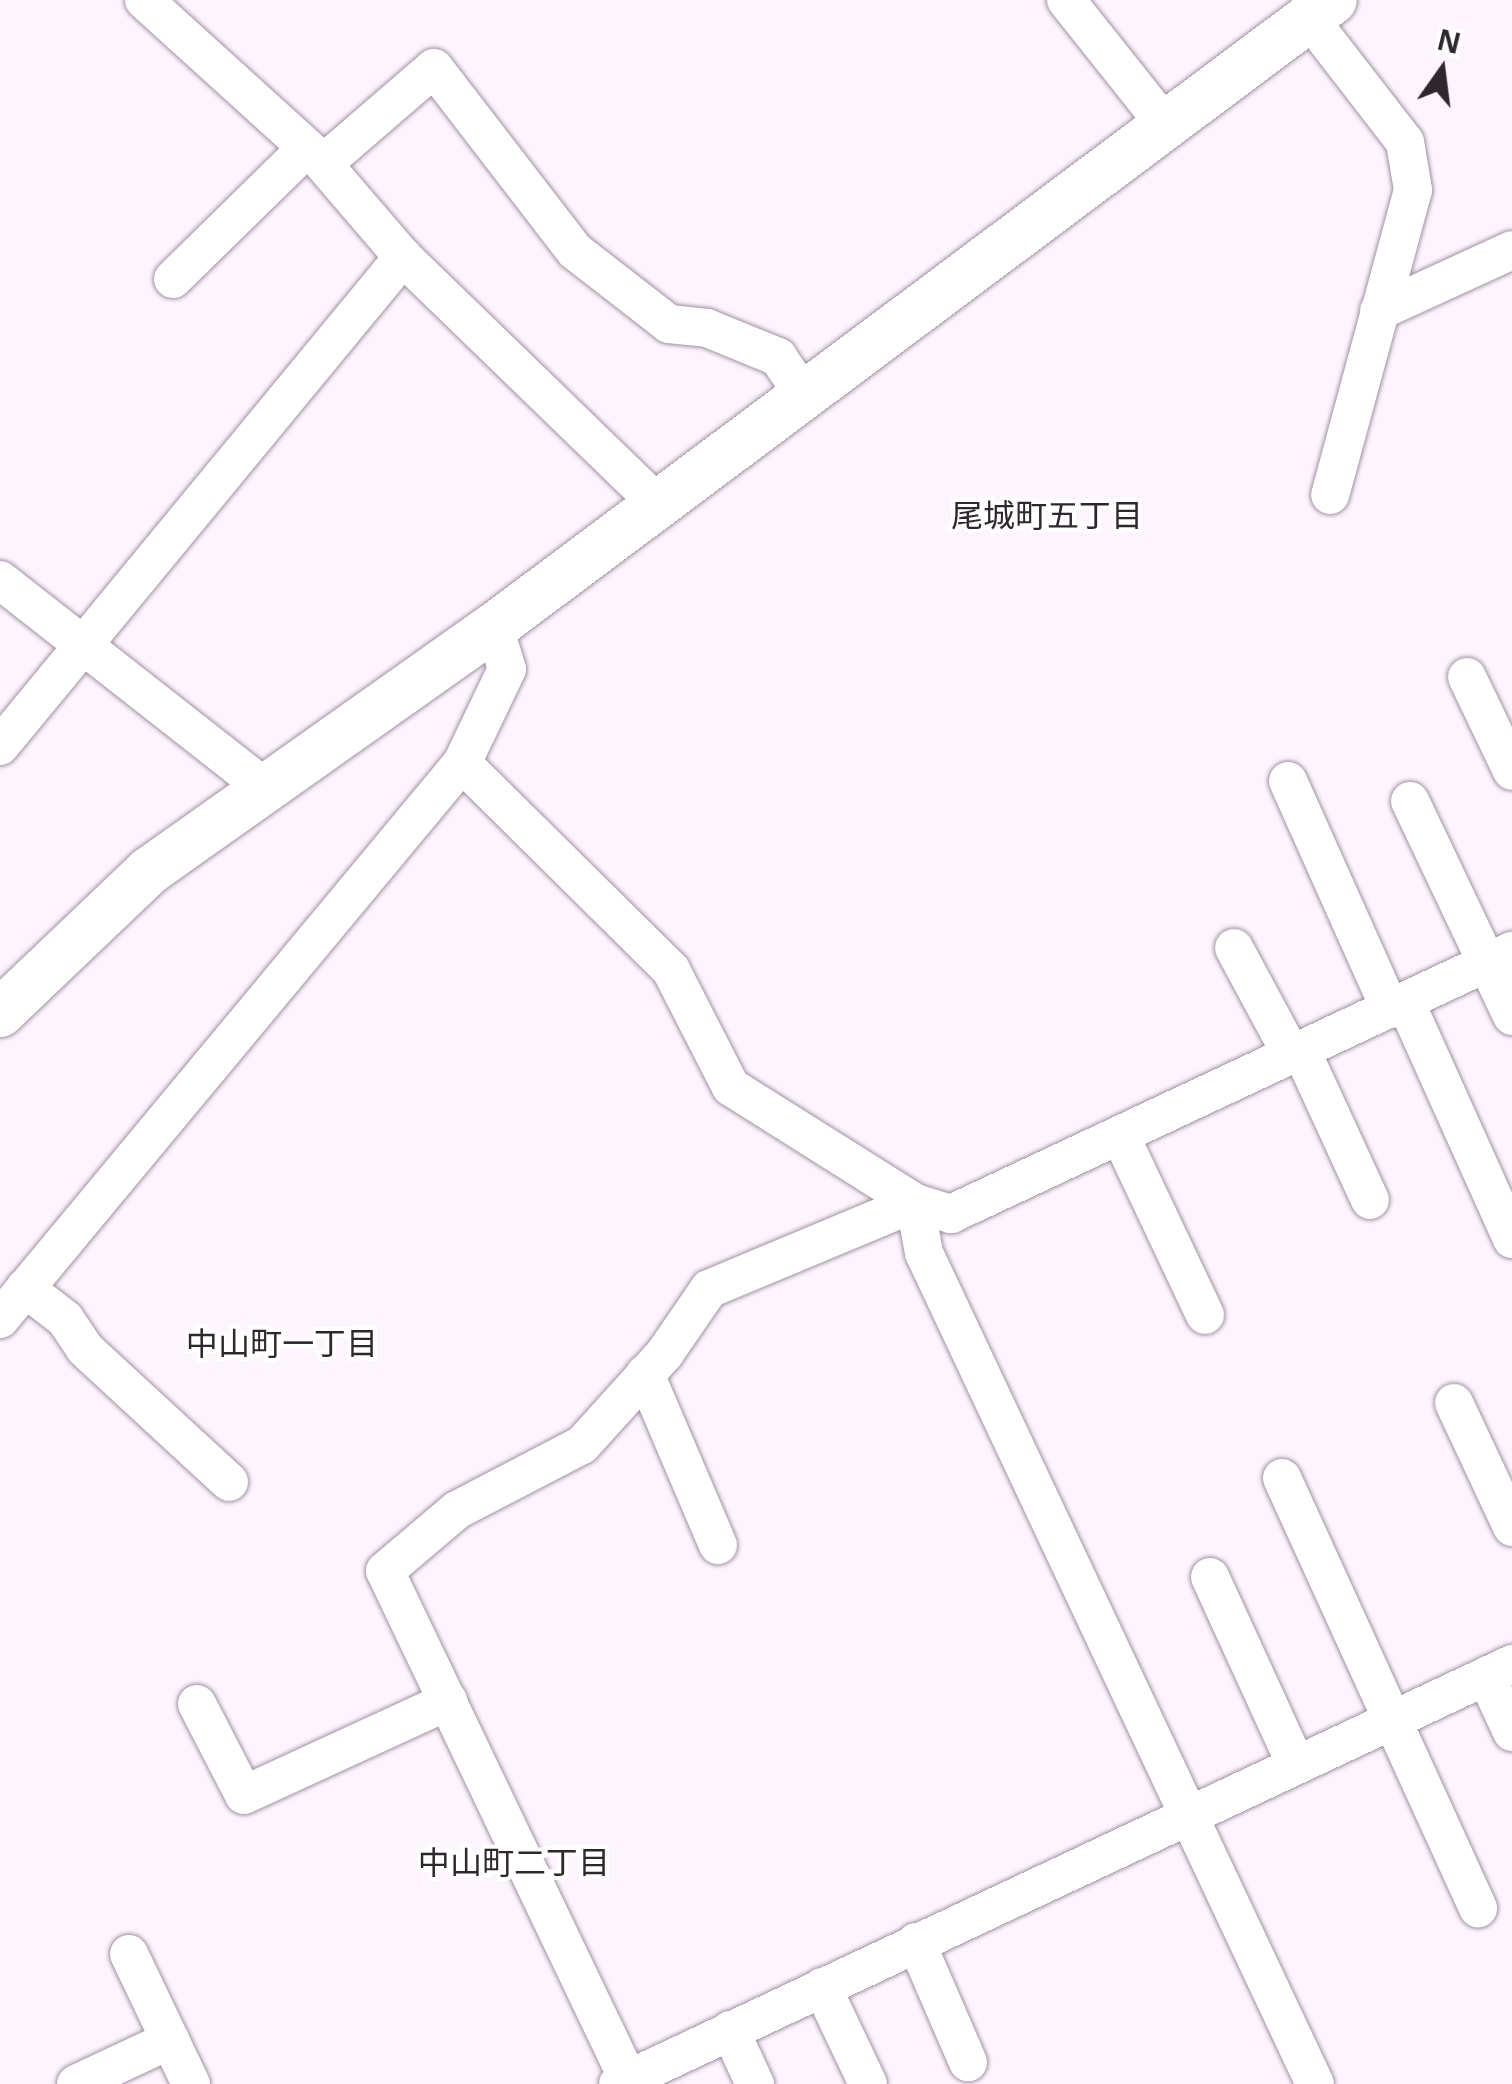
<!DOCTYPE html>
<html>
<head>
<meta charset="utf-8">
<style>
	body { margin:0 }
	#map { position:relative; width:1512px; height:2084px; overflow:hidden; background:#fdf5fe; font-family:"Open Sans","Noto Sans JP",sans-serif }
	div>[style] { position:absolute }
	.roads { filter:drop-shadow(0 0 2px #a190a2) drop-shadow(0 0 2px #a190a2) }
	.minor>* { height:38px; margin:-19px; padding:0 19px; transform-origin:19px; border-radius:19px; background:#fff }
	.tertiary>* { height:48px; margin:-24px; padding:0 24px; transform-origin:24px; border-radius:24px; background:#fff }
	span { translate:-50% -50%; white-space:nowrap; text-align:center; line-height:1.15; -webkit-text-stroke:8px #fff; paint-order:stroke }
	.neighbourhood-label { font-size:32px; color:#2e272e }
	.north { position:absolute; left:1392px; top:20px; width:100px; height:100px; -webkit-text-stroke:8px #fff; paint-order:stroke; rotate:14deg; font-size:28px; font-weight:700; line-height:40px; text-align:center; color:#2e272e }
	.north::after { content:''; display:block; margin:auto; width:35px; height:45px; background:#2e272e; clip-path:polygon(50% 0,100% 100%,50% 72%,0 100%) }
</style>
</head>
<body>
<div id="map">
	<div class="roads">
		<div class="minor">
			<div style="left:144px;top:0;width:235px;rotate:42.2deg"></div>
			<div style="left:318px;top:158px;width:130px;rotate:49.4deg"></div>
			<div style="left:403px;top:257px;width:354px;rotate:44.1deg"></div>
			<div style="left:1066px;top:0;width:157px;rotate:51.5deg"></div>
			<div style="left:1309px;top:18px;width:157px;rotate:52.3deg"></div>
			<div style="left:1405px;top:142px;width:49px;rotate:80.5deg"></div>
			<div style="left:1413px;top:190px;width:316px;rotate:105.2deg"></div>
			<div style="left:324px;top:163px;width:145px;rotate:-40.8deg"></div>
			<div style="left:434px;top:68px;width:231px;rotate:52.4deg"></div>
			<div style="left:575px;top:251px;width:119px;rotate:37.8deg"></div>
			<div style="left:669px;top:324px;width:38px;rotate:6deg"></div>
			<div style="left:707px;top:328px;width:77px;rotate:22.2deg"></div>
			<div style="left:778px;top:357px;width:45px;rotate:56deg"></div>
			<div style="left:173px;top:279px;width:187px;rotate:-44.4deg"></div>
			<div style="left:1379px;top:311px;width:146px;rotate:-24.6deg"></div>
			<div style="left:0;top:580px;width:339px;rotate:38.1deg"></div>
			<div style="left:1467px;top:677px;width:104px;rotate:64.4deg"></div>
			<div style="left:0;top:746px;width:634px;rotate:-50.51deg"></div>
			<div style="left:462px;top:763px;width:294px;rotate:44.7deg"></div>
			<div style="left:671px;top:970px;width:131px;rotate:62.9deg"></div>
			<div style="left:731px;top:1087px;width:218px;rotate:32.2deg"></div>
			<div style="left:915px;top:1203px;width:38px;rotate:17deg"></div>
			<div style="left:951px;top:1214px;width:620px;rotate:-25.12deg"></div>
			<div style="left:1288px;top:781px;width:250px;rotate:65.9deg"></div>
			<div style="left:1410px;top:801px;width:238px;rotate:64.6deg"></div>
			<div style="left:1234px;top:948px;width:120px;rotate:61.7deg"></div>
			<div style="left:1405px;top:1001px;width:261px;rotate:65.8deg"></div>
			<div style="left:1301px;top:1050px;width:165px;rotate:65.3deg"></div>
			<div style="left:1120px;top:1135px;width:199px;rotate:64.7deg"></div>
			<div style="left:915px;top:1203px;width:51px;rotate:79.8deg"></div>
			<div style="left:924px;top:1253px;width:918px;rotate:64.8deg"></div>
			<div style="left:25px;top:1288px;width:51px;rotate:37.8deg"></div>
			<div style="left:65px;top:1319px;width:36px;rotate:56deg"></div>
			<div style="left:85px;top:1349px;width:196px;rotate:42.7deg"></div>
			<div style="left:0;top:1319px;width:723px;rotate:-50.28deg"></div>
			<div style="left:462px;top:763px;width:104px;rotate:-64.4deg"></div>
			<div style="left:507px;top:669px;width:44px;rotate:-107.2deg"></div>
			<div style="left:645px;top:1374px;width:186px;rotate:66.9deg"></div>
			<div style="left:1454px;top:1403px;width:137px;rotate:64.9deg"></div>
			<div style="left:1282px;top:1478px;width:473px;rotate:65.5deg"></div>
			<div style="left:1210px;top:1577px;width:207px;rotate:65.4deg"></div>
			<div style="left:1486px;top:1676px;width:62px;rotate:65.1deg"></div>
			<div style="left:197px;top:1704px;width:102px;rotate:62.7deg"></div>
			<div style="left:244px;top:1795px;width:225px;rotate:-24.7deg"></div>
			<div style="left:916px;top:1942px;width:131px;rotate:66.6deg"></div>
			<div style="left:129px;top:1954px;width:144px;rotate:64.5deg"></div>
			<div style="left:822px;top:1987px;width:107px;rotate:64.6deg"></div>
			<div style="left:730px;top:2030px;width:60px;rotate:65.2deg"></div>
			<div style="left:628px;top:2079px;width:563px;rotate:-115.56deg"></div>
			<div style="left:385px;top:1571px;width:94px;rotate:-40.3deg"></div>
			<div style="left:457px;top:1510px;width:141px;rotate:-27.5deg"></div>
			<div style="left:582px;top:1445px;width:124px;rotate:-47.9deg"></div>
			<div style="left:665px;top:1353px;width:78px;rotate:-55.5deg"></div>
			<div style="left:709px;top:1289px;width:223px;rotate:-22.7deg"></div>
			<div style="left:76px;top:2084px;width:104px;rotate:-25.1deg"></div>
			<div style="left:618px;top:2084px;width:988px;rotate:-25.16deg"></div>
		</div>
		<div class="tertiary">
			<div style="left:0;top:1013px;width:206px;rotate:-43.6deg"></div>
			<div style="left:149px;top:871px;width:423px;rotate:-35.3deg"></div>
			<div style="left:494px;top:627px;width:1047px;rotate:-36.77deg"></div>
		</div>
	</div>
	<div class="neighbourhood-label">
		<span style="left:1047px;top:515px">尾城町五丁目</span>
		<span style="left:282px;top:1343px">中山町一丁目</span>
		<span style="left:514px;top:1862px">中山町二丁目</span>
	</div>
	<div class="north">N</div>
</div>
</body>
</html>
